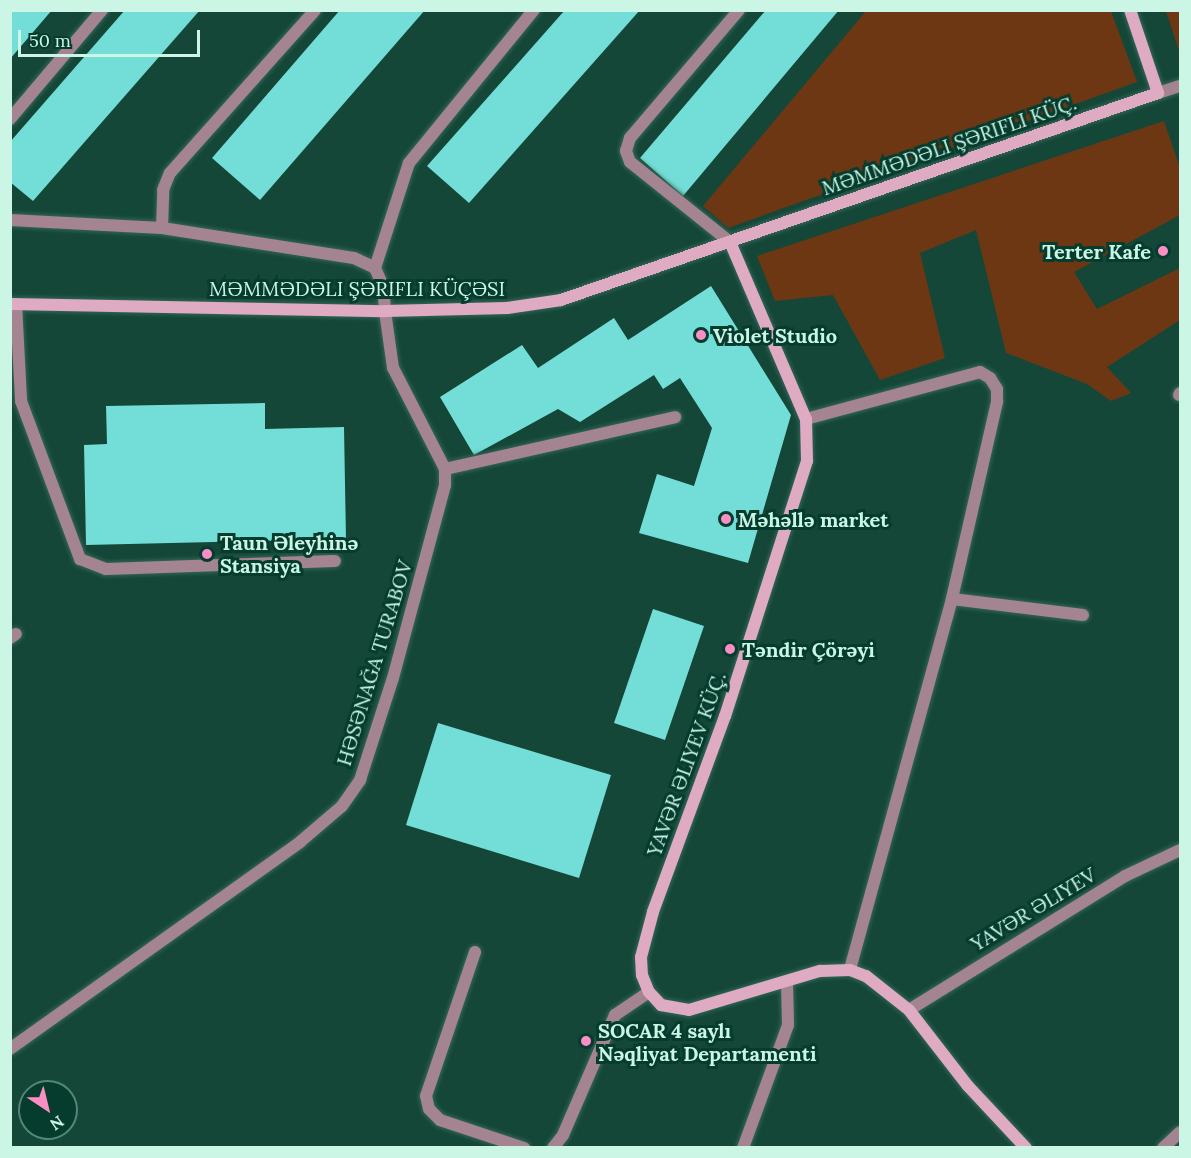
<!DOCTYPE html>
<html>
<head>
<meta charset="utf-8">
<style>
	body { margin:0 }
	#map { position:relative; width:1191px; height:1158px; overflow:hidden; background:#144738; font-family:Lora,serif }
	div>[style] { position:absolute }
	.green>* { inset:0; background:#6d3713 }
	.building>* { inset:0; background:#73ded7 }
	.roads { filter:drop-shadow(0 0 2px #356657) drop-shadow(0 0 2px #356657) }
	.lane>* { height:12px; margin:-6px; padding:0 6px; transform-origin:6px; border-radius:6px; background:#a58492 }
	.street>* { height:12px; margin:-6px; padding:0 6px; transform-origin:6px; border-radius:6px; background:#a58492 }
	.secondary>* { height:12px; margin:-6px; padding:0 6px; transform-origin:6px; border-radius:6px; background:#dfabc3 }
	.dots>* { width:16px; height:16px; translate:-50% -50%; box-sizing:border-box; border:3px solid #053c2e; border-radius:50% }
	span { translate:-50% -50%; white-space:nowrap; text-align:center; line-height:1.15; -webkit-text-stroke:6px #053c2e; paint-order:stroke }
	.street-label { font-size:20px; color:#cbf6e6 }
	.poi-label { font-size:20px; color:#cbf6e6; font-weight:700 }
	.right { translate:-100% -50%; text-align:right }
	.left { translate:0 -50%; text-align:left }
	.frame { position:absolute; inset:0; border:12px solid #cbf6e6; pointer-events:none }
	.north { position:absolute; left:18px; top:1080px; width:60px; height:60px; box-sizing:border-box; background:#053c2e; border:2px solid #548678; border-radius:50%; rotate:145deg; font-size:16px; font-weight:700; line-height:24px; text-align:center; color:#cbf6e6 }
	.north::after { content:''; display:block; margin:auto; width:21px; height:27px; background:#fb8fc4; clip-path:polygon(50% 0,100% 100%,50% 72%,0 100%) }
	.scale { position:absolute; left:18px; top:30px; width:182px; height:27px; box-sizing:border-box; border:3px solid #cbf6e6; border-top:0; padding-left:8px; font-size:18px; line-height:21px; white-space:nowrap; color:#cbf6e6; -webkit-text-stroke:4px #053c2e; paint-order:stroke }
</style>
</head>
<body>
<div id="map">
	<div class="green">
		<div style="clip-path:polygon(866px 11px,1111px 11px,1137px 82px,728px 228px,703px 206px)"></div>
		<div style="clip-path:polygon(1166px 11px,1180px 11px,1180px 54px)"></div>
		<div style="clip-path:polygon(1164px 121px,1180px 168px,1180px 215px,1074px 272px,1097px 309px,1180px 268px,1180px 320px,1107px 367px,1131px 393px,1111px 401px,1087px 384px,1006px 353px,976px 230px,920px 253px,945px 358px,880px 380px,833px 295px,775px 301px,757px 256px)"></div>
	</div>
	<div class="building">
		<div style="clip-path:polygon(10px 10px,52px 10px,10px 59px)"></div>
		<div style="clip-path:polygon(125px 10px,200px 10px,33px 201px,10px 182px,10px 142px)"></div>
		<div style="clip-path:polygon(340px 10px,425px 10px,260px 200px,212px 158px)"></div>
		<div style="clip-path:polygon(565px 10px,640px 10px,469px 203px,427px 166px)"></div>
		<div style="clip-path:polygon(766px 10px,839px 10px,683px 196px,640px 158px)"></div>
		<div style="clip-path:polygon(711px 286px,791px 415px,748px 563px,639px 533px,657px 474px,694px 486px,712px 428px,680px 378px,663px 389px,654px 375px,580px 422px,558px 409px,474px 455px,440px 397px,522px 345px,538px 368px,614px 318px,628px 340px)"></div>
		<div style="clip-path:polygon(265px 403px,265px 429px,344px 427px,346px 539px,86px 545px,84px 445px,107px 444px,106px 406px)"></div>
		<div style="clip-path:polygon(653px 609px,704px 626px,665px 740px,614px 723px)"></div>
		<div style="clip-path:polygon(438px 723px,611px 775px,579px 878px,406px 825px)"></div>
	</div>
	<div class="roads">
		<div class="lane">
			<div style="left:10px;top:119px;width:143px;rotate:-49.8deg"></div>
			<div style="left:10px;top:220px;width:152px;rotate:3deg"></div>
			<div style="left:162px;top:228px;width:194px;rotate:8.9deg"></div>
			<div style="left:354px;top:258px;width:23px;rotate:25deg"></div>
			<div style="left:375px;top:268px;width:20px;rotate:66deg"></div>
			<div style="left:383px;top:286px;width:25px;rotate:85deg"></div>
			<div style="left:162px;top:228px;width:38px;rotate:-88deg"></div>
			<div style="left:163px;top:190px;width:18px;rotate:-68deg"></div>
			<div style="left:170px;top:173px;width:218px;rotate:-48.3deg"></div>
			<div style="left:730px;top:242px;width:128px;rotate:-141.3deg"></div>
			<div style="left:630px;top:162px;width:12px;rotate:-110deg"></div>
			<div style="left:626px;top:151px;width:14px;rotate:-73deg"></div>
			<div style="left:630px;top:138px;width:168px;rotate:-49.6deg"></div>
			<div style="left:375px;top:268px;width:110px;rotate:-72.1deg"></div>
			<div style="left:409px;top:163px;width:198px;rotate:-50.8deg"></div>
			<div style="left:16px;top:304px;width:97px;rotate:87deg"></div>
			<div style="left:21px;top:401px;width:169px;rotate:69.5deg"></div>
			<div style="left:80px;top:559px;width:28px;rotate:21deg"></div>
			<div style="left:106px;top:569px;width:229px;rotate:-2deg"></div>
			<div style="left:445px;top:469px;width:236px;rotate:-12.7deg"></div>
			<div style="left:10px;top:638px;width:7px;rotate:-34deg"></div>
			<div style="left:475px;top:952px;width:152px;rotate:108.8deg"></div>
			<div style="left:426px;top:1096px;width:13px;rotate:77deg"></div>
			<div style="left:429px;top:1109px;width:16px;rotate:45deg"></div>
			<div style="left:440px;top:1120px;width:89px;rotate:18.4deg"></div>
			<div style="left:553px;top:1148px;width:16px;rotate:-52deg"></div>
			<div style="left:563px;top:1135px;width:131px;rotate:-66.6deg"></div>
			<div style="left:615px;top:1015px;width:41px;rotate:-34.1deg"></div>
		</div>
		<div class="street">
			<div style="left:1158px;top:93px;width:23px;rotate:-18deg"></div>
			<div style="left:1179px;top:395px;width:2px;rotate:-63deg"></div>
			<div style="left:806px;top:419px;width:180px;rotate:-15.1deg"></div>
			<div style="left:980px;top:372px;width:12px;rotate:31deg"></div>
			<div style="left:990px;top:378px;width:13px;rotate:58deg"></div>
			<div style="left:997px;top:389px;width:13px;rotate:90deg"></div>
			<div style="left:997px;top:402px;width:202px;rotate:102.9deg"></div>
			<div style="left:952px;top:599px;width:385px;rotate:105.4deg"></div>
			<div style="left:952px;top:599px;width:132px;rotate:7deg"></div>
			<div style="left:909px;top:1010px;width:254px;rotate:-31.8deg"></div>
			<div style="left:1125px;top:876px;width:61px;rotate:-25.3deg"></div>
			<div style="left:10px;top:1049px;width:356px;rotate:-35.5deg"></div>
			<div style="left:300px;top:842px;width:55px;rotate:-40.6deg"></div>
			<div style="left:342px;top:806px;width:32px;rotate:-55deg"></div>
			<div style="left:360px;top:780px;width:107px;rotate:-72.1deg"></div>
			<div style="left:393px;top:678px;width:200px;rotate:-74.9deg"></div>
			<div style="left:445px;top:485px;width:16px;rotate:-90deg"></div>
			<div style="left:445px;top:469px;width:114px;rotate:-117.2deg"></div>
			<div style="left:393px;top:368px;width:58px;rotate:-98deg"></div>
			<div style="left:743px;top:1148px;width:131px;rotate:-69.9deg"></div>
			<div style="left:788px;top:1025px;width:43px;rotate:-91.3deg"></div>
			<div style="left:1163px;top:1148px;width:23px;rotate:-43deg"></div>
		</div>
		<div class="secondary">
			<div style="left:730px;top:242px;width:193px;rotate:66.8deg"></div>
			<div style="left:806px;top:419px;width:42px;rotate:88.6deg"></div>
			<div style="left:807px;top:461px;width:268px;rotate:107.8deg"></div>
			<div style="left:725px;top:716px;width:209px;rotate:110.2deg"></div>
			<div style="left:653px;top:912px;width:47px;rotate:104.9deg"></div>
			<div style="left:641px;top:957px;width:18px;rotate:87deg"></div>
			<div style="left:642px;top:975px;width:18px;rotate:68deg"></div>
			<div style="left:649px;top:992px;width:18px;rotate:47deg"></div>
			<div style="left:661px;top:1005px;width:28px;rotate:10deg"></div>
			<div style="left:689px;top:1010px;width:137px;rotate:-16.6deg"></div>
			<div style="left:820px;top:971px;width:30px;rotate:-2deg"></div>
			<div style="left:850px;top:970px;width:17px;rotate:21deg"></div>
			<div style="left:866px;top:976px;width:55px;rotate:38.3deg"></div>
			<div style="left:909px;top:1010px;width:96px;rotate:52.2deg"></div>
			<div style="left:968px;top:1086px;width:85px;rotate:46.9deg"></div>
			<div style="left:10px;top:304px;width:375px;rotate:1.1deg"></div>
			<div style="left:385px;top:311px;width:122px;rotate:-1.4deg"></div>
			<div style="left:507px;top:308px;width:55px;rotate:-8.4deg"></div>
			<div style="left:561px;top:300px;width:632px;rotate:-19.12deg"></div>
			<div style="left:1158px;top:93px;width:88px;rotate:-108.6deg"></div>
		</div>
	</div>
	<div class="dots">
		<div style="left:1163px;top:251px;background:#fb8fc4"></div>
		<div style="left:701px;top:335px;background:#fb8fc4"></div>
		<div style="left:726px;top:519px;background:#fb8fc4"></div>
		<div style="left:207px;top:554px;background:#fb8fc4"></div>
		<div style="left:730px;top:649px;background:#fb8fc4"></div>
		<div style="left:586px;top:1041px;background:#fb8fc4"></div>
	</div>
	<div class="street-label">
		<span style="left:949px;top:145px;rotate:-19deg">MƏMMƏDƏLI ŞƏRIFLI KÜÇ.</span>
		<span style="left:357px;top:288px">MƏMMƏDƏLI ŞƏRIFLI KÜÇƏSI</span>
		<span style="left:374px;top:663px;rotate:-73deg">HƏSƏNAĞA TURABOV</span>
		<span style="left:686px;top:764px;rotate:-70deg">YAVƏR ƏLIYEV KÜÇ.</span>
		<span style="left:1033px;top:909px;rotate:-31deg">YAVƏR ƏLIYEV</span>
	</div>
	<div class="poi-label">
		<span class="right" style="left:1151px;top:251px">Terter Kafe</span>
		<span class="left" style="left:713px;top:335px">Violet Studio</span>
		<span class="left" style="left:738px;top:519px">Məhəllə market</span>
		<span class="left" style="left:220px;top:554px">Taun Əleyhinə<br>Stansiya</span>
		<span class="left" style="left:742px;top:649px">Təndir Çörəyi</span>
		<span class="left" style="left:598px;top:1042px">SOCAR 4 saylı<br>Nəqliyat Departamenti</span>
	</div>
	<div class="frame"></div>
	<div class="north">N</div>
	<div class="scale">50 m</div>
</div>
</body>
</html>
